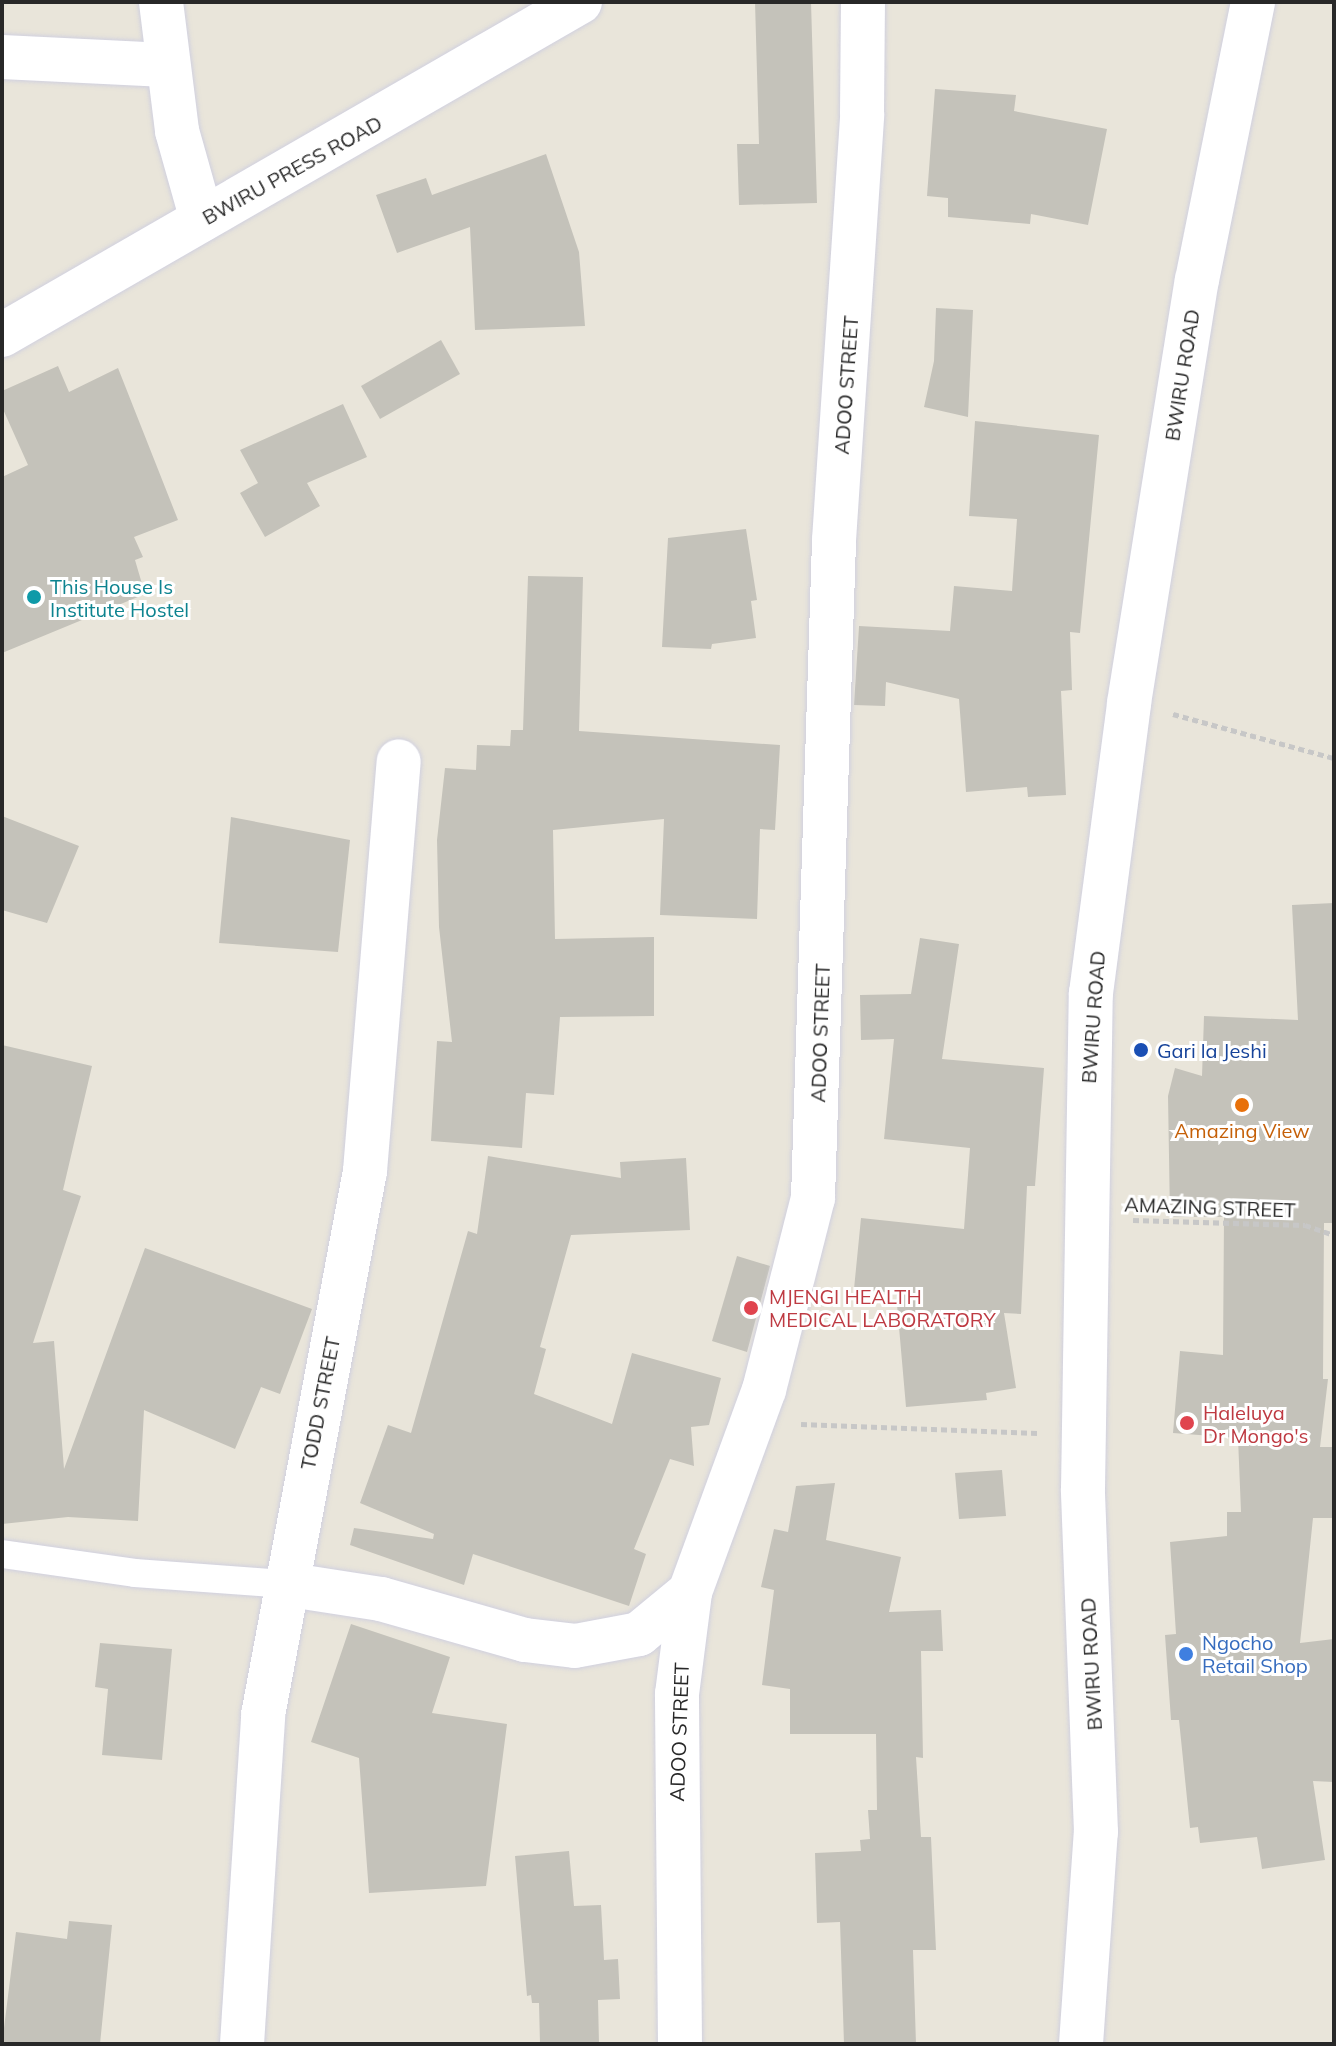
<!DOCTYPE html>
<html>
<head>
<meta charset="utf-8">
<style>
	body { margin:0 }
	#map { position:relative; width:1336px; height:2046px; overflow:hidden; background:#e9e5da; font-family:Mulish,sans-serif }
	div>[style] { position:absolute }
	.building>* { inset:0; background:#c4c2ba }
	.path>* { height:5px; margin-top:-2.5px; transform-origin:0; background:repeating-linear-gradient(90deg,#c7c7c7 0 6px,transparent 0 10px) }
	.roads { filter:drop-shadow(0 0 2px #d0d0df) drop-shadow(0 0 2px #d0d0df) }
	.lane>* { height:28px; margin:-14px; padding:0 14px; transform-origin:14px; border-radius:14px; background:#fff }
	.street>* { height:44px; margin:-22px; padding:0 22px; transform-origin:22px; border-radius:22px; background:#fff }
	.secondary>* { height:44px; margin:-22px; padding:0 22px; transform-origin:22px; border-radius:22px; background:#fff }
	.dots>* { width:22px; height:22px; translate:-50% -50%; box-sizing:border-box; border:4px solid #fff; border-radius:50% }
	span { translate:-50% -50%; white-space:nowrap; text-align:center; line-height:1.15; -webkit-text-stroke:6px #fff; paint-order:stroke }
	.street-label { font-size:20px; color:#282828 }
	.culture-label { font-size:20px; color:#0d838f }
	.left { translate:0 -50%; text-align:left }
	.transit-label { font-size:20px; color:#164399 }
	.food-label { font-size:20px; color:#c56008 }
	.health-label { font-size:20px; color:#be3a42 }
	.shop-label { font-size:20px; color:#366cbe }
	.frame { position:absolute; inset:0; border:4px solid #282828; pointer-events:none }
</style>
</head>
<body>
<div id="map">
	<div class="building">
		<div style="clip-path:polygon(755px 2px,811px 2px,817px 203px,739px 205px,737px 144px,759px 144px)"></div>
		<div style="clip-path:polygon(935px 89px,1016px 95px,1014px 111px,1107px 129px,1088px 225px,1031px 214px,1030px 224px,948px 217px,948px 198px,927px 196px)"></div>
		<div style="clip-path:polygon(546px 154px,579px 252px,585px 326px,475px 330px,470px 227px,397px 253px,376px 195px,426px 178px,432px 195px)"></div>
		<div style="clip-path:polygon(936px 308px,973px 310px,968px 417px,924px 407px,934px 361px)"></div>
		<div style="clip-path:polygon(441px 340px,460px 374px,380px 419px,361px 386px)"></div>
		<div style="clip-path:polygon(58px 366px,69px 392px,118px 368px,178px 520px,134px 537px,143px 557px,135px 560px,145px 594px,2px 653px,2px 477px,28px 465px,2px 407px,2px 391px)"></div>
		<div style="clip-path:polygon(343px 404px,367px 457px,307px 483px,320px 506px,265px 537px,240px 493px,258px 483px,240px 450px)"></div>
		<div style="clip-path:polygon(975px 421px,1099px 435px,1080px 633px,1070px 632px,1072px 690px,1061px 691px,1066px 795px,1028px 797px,1027px 787px,966px 792px,959px 699px,886px 682px,885px 706px,854px 705px,859px 626px,950px 631px,954px 586px,1012px 591px,1017px 519px,969px 516px)"></div>
		<div style="clip-path:polygon(746px 529px,757px 600px,751px 601px,756px 638px,712px 644px,711px 649px,662px 647px,668px 538px)"></div>
		<div style="clip-path:polygon(528px 576px,583px 577px,579px 731px,780px 745px,775px 830px,760px 829px,757px 919px,660px 915px,664px 819px,553px 830px,555px 939px,654px 937px,654px 1016px,560px 1017px,554px 1095px,526px 1093px,522px 1148px,431px 1141px,437px 1041px,452px 1042px,439px 927px,437px 840px,445px 768px,476px 770px,477px 745px,510px 746px,511px 730px,523px 730px)"></div>
		<div style="clip-path:polygon(2px 816px,79px 846px,47px 923px,2px 910px)"></div>
		<div style="clip-path:polygon(231px 817px,350px 840px,338px 952px,219px 943px)"></div>
		<div style="clip-path:polygon(1334px 903px,1334px 1223px,1324px 1223px,1323px 1379px,1328px 1379px,1320px 1447px,1334px 1447px,1334px 1518px,1313px 1518px,1300px 1643px,1334px 1639px,1334px 1782px,1313px 1781px,1325px 1860px,1262px 1869px,1257px 1837px,1200px 1843px,1198px 1827px,1190px 1828px,1179px 1720px,1171px 1720px,1165px 1635px,1176px 1634px,1170px 1542px,1227px 1536px,1227px 1512px,1241px 1512px,1238px 1438px,1173px 1433px,1180px 1351px,1223px 1355px,1224px 1217px,1170px 1217px,1168px 1096px,1175px 1068px,1202px 1076px,1204px 1016px,1298px 1020px,1292px 905px)"></div>
		<div style="clip-path:polygon(920px 938px,959px 944px,942px 1059px,1044px 1068px,1035px 1186px,1027px 1186px,1021px 1314px,1004px 1313px,1016px 1388px,986px 1393px,987px 1400px,906px 1407px,896px 1293px,854px 1289px,861px 1218px,964px 1229px,970px 1148px,884px 1139px,894px 1039px,861px 1040px,860px 995px,911px 994px)"></div>
		<div style="clip-path:polygon(2px 1045px,92px 1066px,63px 1190px,81px 1196px,33px 1343px,54px 1341px,64px 1469px,145px 1248px,312px 1309px,280px 1394px,261px 1387px,235px 1449px,144px 1410px,138px 1521px,68px 1517px,2px 1524px)"></div>
		<div style="clip-path:polygon(488px 1156px,621px 1178px,620px 1162px,686px 1158px,690px 1230px,571px 1235px,540px 1347px,546px 1349px,534px 1394px,612px 1424px,632px 1353px,721px 1378px,709px 1425px,691px 1427px,694px 1466px,670px 1459px,634px 1549px,646px 1554px,629px 1606px,473px 1554px,464px 1585px,350px 1545px,354px 1528px,433px 1539px,434px 1534px,360px 1503px,388px 1425px,411px 1433px,468px 1231px,477px 1234px)"></div>
		<div style="clip-path:polygon(737px 1256px,770px 1266px,747px 1352px,712px 1341px)"></div>
		<div style="clip-path:polygon(1002px 1470px,1006px 1516px,959px 1519px,955px 1473px)"></div>
		<div style="clip-path:polygon(835px 1483px,826px 1540px,901px 1557px,889px 1612px,941px 1610px,943px 1651px,921px 1651px,923px 1758px,916px 1757px,921px 1837px,931px 1837px,936px 1950px,913px 1950px,916px 2044px,844px 2044px,840px 1922px,817px 1923px,815px 1853px,861px 1851px,860px 1840px,870px 1839px,868px 1810px,877px 1810px,876px 1734px,790px 1734px,790px 1689px,762px 1685px,774px 1590px,761px 1587px,774px 1529px,788px 1532px,796px 1486px)"></div>
		<div style="clip-path:polygon(351px 1624px,450px 1657px,432px 1713px,507px 1724px,486px 1886px,369px 1893px,359px 1758px,311px 1742px)"></div>
		<div style="clip-path:polygon(100px 1643px,172px 1649px,162px 1760px,102px 1755px,108px 1689px,95px 1687px)"></div>
		<div style="clip-path:polygon(569px 1851px,574px 1906px,601px 1905px,604px 1960px,618px 1959px,620px 1999px,598px 2000px,599px 2044px,540px 2044px,539px 2003px,532px 2003px,531px 1995px,527px 1996px,515px 1856px)"></div>
		<div style="clip-path:polygon(69px 1921px,112px 1925px,100px 2044px,2px 2044px,16px 1932px,67px 1939px)"></div>
	</div>
	<div class="path">
		<div style="left:1173px;top:714px;width:167px;rotate:15.3deg"></div>
		<div style="left:1133px;top:1220px;width:172px;rotate:1.7deg"></div>
		<div style="left:1305px;top:1225px;width:31px;rotate:19deg"></div>
		<div style="left:801px;top:1424px;width:237px;rotate:2.2deg"></div>
	</div>
	<div class="roads">
		<div class="lane">
			<div style="left:2px;top:1554px;width:134px;rotate:8.1deg"></div>
			<div style="left:135px;top:1573px;width:149px;rotate:4.2deg"></div>
		</div>
		<div class="street">
			<div style="left:161px;top:2px;width:130px;rotate:82.9deg"></div>
			<div style="left:177px;top:131px;width:92px;rotate:74.3deg"></div>
			<div style="left:2px;top:57px;width:164px;rotate:2.8deg"></div>
			<div style="left:284px;top:1584px;width:98px;rotate:8.8deg"></div>
			<div style="left:381px;top:1599px;width:150px;rotate:15.9deg"></div>
			<div style="left:525px;top:1640px;width:50px;rotate:6.8deg"></div>
			<div style="left:575px;top:1646px;width:65px;rotate:-10.6deg"></div>
			<div style="left:639px;top:1634px;width:66px;rotate:-39.5deg"></div>
			<div style="left:242px;top:2044px;width:330px;rotate:-86.3deg"></div>
			<div style="left:263px;top:1715px;width:553px;rotate:-79.38deg"></div>
			<div style="left:365px;top:1171px;width:411px;rotate:-85.3deg"></div>
			<div style="left:680px;top:2044px;width:350px;rotate:-90.5deg"></div>
			<div style="left:677px;top:1694px;width:103px;rotate:-82.7deg"></div>
			<div style="left:690px;top:1592px;width:215px;rotate:-69.9deg"></div>
			<div style="left:764px;top:1390px;width:198px;rotate:-75.7deg"></div>
			<div style="left:813px;top:1198px;width:658px;rotate:-88.17deg"></div>
			<div style="left:834px;top:540px;width:427px;rotate:-86.2deg"></div>
			<div style="left:862px;top:114px;width:112px;rotate:-89.5deg"></div>
		</div>
		<div class="secondary">
			<div style="left:2px;top:335px;width:667px;rotate:-29.95deg"></div>
			<div style="left:1081px;top:2044px;width:213px;rotate:-86deg"></div>
			<div style="left:1096px;top:1832px;width:343px;rotate:-92.2deg"></div>
			<div style="left:1083px;top:1489px;width:496px;rotate:-89.1deg"></div>
			<div style="left:1091px;top:993px;width:292px;rotate:-82.5deg"></div>
			<div style="left:1129px;top:703px;width:428px;rotate:-80.9deg"></div>
			<div style="left:1197px;top:280px;width:284px;rotate:-78.6deg"></div>
		</div>
	</div>
	<div class="dots">
		<div style="left:34px;top:597px;background:#0f9aa8"></div>
		<div style="left:1141px;top:1050px;background:#1a4fb4"></div>
		<div style="left:1242px;top:1105px;background:#e8710a"></div>
		<div style="left:751px;top:1308px;background:#e0444e"></div>
		<div style="left:1187px;top:1423px;background:#e0444e"></div>
		<div style="left:1186px;top:1654px;background:#3f7fe0"></div>
	</div>
	<div class="street-label">
		<span style="left:292px;top:170px;rotate:-29deg">BWIRU PRESS ROAD</span>
		<span style="left:1182px;top:375px;rotate:-81deg">BWIRU ROAD</span>
		<span style="left:846px;top:385px;rotate:-86deg">ADOO STREET</span>
		<span style="left:1093px;top:1017px;rotate:-86deg">BWIRU ROAD</span>
		<span style="left:820px;top:1033px;rotate:-88deg">ADOO STREET</span>
		<span style="left:1210px;top:1207px;rotate:2deg">AMAZING STREET</span>
		<span style="left:320px;top:1403px;rotate:-79deg">TODD STREET</span>
		<span style="left:1091px;top:1664px;rotate:-93deg">BWIRU ROAD</span>
		<span style="left:679px;top:1732px;rotate:-88deg">ADOO STREET</span>
	</div>
	<div class="culture-label">
		<span class="left" style="left:50px;top:598px">This House Is<br>Institute Hostel</span>
	</div>
	<div class="transit-label">
		<span class="left" style="left:1157px;top:1050px">Gari la Jeshi</span>
	</div>
	<div class="food-label">
		<span style="left:1242px;top:1130px">Amazing View</span>
	</div>
	<div class="health-label">
		<span class="left" style="left:769px;top:1308px">MJENGI HEALTH<br>MEDICAL LABORATORY</span>
		<span class="left" style="left:1203px;top:1424px">Haleluya<br>Dr Mongo's</span>
	</div>
	<div class="shop-label">
		<span class="left" style="left:1202px;top:1654px">Ngocho<br>Retail Shop</span>
	</div>
	<div class="frame"></div>
</div>
</body>
</html>
